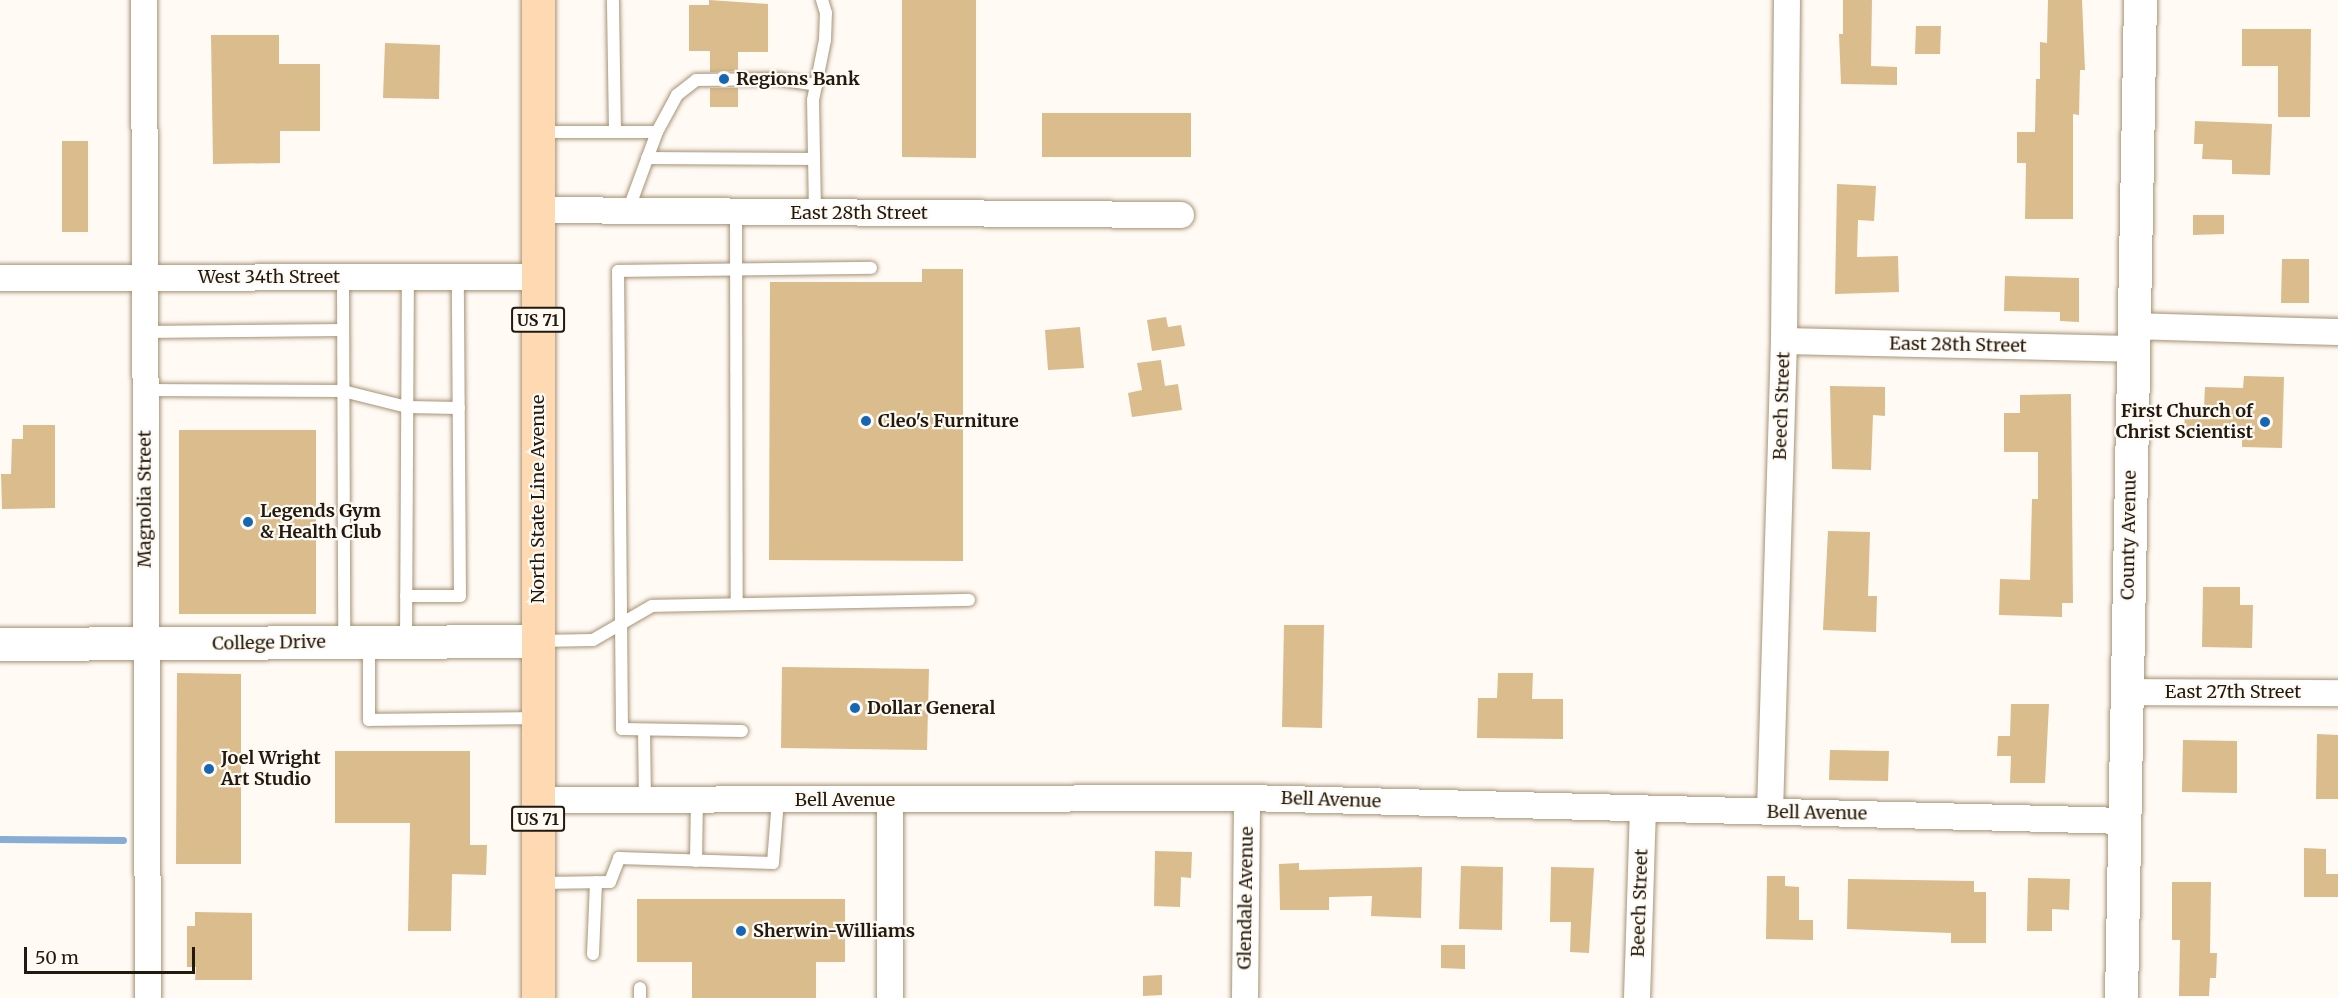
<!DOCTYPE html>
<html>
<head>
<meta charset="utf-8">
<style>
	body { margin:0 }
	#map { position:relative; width:2338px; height:998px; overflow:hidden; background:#fffaf4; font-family:Merriweather,serif }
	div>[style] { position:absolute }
	.stream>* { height:7px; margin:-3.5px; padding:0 3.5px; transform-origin:3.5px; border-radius:3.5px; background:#87add4 }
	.building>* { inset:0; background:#dabc8d }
	.roads { filter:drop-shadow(0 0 2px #a79375) drop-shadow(0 0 2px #a79375) }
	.lane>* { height:12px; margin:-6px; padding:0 6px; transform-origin:6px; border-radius:6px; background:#fff }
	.street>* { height:26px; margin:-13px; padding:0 13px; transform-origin:13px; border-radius:13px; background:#fff }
	.secondary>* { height:33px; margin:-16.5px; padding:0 16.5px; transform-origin:16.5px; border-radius:16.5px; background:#fff }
	.primary>* { height:33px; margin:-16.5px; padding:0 16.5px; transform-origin:16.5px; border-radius:16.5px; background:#fed9b2 }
	.dots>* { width:16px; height:16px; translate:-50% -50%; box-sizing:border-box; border:3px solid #fffaf4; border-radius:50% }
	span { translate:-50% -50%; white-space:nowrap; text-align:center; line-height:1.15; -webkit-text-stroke:4.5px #fffaf4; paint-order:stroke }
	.shield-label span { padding:2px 4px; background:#fffaf4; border:2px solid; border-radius:4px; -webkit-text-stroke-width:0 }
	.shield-label { font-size:16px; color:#221a0e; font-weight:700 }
	.poi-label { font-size:18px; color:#221a0e; font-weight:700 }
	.left { translate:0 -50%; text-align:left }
	.right { translate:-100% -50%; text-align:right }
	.street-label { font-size:18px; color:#221a0e }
	.scale { position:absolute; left:24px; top:947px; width:171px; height:27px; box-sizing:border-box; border:3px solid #221a0e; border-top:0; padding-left:8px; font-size:18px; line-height:21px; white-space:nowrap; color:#221a0e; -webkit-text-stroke:4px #fffaf4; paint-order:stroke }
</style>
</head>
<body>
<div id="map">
	<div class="stream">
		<div style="left:0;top:839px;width:123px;rotate:0.5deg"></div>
	</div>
	<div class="building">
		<div style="clip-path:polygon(709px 0,768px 4px,768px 52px,738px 52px,738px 71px,710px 72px,710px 51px,689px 51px,689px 5px,709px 5px)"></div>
		<div style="clip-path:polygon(902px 0,976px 0,976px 158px,902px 157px)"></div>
		<div style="clip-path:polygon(1843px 0,1872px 0,1871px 66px,1897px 67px,1897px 85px,1841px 84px,1839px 34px,1843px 34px)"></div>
		<div style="clip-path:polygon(2048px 0,2082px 0,2085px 70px,2080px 70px,2079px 115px,2073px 114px,2073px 219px,2025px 219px,2026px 163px,2017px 163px,2017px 132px,2035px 132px,2036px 79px,2040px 79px,2040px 42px,2047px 43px)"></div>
		<div style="clip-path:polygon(1916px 26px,1941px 26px,1940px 54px,1915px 54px)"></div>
		<div style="clip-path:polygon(2242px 29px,2311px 29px,2310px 117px,2278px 117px,2278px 66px,2242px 66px)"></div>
		<div style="clip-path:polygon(211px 35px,279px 35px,279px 64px,320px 64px,320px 131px,280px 131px,280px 163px,213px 164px)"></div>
		<div style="clip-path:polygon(385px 43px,440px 45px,439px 99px,383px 98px)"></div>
		<div style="clip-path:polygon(710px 88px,738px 88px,738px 107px,710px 107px)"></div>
		<div style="clip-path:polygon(1042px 113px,1191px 113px,1191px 157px,1042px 157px)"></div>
		<div style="clip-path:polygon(2195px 121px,2272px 124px,2270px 175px,2232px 174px,2232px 160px,2202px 159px,2203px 144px,2194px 144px)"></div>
		<div style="clip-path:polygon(62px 141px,88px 141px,88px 232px,62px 232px)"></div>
		<div style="clip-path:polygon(1837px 184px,1876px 186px,1874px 221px,1858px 220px,1857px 257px,1898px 256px,1899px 292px,1835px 294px)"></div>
		<div style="clip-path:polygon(2193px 215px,2224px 215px,2224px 234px,2193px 235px)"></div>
		<div style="clip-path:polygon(2282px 259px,2309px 259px,2309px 303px,2281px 303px)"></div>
		<div style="clip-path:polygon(922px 269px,963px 269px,963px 561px,769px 560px,770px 282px,922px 282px)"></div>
		<div style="clip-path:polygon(2005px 276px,2079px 278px,2079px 322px,2060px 321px,2060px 312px,2004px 311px)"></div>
		<div style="clip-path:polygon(1166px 317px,1168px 327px,1181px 325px,1185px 346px,1152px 351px,1147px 320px)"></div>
		<div style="clip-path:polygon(1080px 327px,1084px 368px,1048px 370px,1045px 330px)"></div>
		<div style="clip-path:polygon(1161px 360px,1165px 386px,1178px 384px,1182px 410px,1132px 417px,1128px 393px,1142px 390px,1137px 363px)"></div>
		<div style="clip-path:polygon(2244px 376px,2284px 377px,2282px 448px,2242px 447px,2242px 436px,2184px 434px,2185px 407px,2204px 408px,2205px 387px,2243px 388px)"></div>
		<div style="clip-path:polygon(1830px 386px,1885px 387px,1885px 416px,1873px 415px,1871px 470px,1832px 469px)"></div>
		<div style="clip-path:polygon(2071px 394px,2073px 603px,2062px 603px,2062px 617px,1999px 615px,2000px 579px,2030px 580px,2032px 499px,2038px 499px,2038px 452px,2004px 452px,2004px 413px,2020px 413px,2020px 395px)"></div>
		<div style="clip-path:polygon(23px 425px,55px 425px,55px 508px,2px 509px,1px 474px,11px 474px,12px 439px,23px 439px)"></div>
		<div style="clip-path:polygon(179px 430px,316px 430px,316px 614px,179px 614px)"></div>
		<div style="clip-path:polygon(1828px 531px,1870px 532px,1868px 596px,1877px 596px,1876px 632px,1823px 630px)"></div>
		<div style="clip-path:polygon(2203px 587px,2240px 587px,2240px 605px,2253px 605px,2252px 648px,2202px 647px)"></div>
		<div style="clip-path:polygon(1284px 625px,1324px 625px,1322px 728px,1282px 727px)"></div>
		<div style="clip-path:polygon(782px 667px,929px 669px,927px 750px,781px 748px)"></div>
		<div style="clip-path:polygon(177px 673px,241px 674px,241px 864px,176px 864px)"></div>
		<div style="clip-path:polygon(1498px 673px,1533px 673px,1532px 699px,1563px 699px,1563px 739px,1477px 738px,1478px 698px,1497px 698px)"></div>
		<div style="clip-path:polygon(2011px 704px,2049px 704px,2045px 783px,2010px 783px,2011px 756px,1997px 756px,1998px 736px,2010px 736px)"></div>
		<div style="clip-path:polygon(2317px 734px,2338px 735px,2338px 799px,2316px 799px)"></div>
		<div style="clip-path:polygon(2183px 740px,2237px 741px,2237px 793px,2182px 792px)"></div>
		<div style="clip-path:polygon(1830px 750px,1889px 751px,1888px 781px,1829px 780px)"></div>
		<div style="clip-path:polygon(335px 751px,470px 751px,470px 845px,487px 845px,486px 875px,452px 874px,451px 931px,408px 931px,410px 823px,335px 823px)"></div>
		<div style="clip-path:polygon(2304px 848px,2326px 849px,2326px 874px,2338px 874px,2338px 897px,2304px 897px)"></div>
		<div style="clip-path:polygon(1155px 851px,1192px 852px,1191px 878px,1181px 877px,1180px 907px,1154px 906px)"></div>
		<div style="clip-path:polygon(1299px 863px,1299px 870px,1422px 867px,1421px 918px,1371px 916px,1372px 896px,1329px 897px,1329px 910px,1280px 910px,1279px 864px)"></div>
		<div style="clip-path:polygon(1461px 866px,1503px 867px,1502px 930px,1459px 929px)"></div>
		<div style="clip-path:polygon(1551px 867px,1594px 868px,1589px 953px,1570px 952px,1571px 922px,1550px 922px)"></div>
		<div style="clip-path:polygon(1767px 876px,1785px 876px,1785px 886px,1799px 887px,1799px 920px,1813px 920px,1813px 940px,1766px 939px)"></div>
		<div style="clip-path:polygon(2028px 878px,2070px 879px,2069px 910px,2052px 909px,2052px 931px,2027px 931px)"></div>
		<div style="clip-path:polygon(1848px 879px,1974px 881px,1974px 892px,1986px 892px,1986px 943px,1951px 943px,1951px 933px,1847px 929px)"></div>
		<div style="clip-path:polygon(2172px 882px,2211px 882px,2210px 953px,2217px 953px,2216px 978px,2210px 978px,2209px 996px,2179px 996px,2180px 940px,2172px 940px)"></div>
		<div style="clip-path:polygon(637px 899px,845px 899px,845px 962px,816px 962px,816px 998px,692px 998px,692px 962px,637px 962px)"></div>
		<div style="clip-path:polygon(195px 912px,252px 913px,252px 980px,195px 980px,196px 967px,187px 967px,187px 926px,195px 926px)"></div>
		<div style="clip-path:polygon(1441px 945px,1465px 945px,1465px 969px,1441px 968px)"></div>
		<div style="clip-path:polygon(1162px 975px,1162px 995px,1143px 996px,1143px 976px)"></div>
	</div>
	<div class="roads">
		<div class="lane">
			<div style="left:540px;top:132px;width:75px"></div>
			<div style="left:615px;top:132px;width:132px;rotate:-90.9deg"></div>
			<div style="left:615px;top:132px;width:42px"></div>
			<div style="left:657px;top:132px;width:84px;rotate:110.2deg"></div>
			<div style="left:657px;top:132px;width:42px;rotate:-61.6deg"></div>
			<div style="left:677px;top:95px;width:24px;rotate:-38deg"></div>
			<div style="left:696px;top:80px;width:81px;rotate:-0.7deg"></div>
			<div style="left:777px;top:79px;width:40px;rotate:8.5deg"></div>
			<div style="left:647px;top:158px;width:166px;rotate:0.3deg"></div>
			<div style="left:736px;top:212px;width:392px;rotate:89.9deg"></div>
			<div style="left:815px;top:213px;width:113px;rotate:-91deg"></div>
			<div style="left:813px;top:100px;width:61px;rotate:-78.7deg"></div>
			<div style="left:825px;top:40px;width:27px;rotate:-88deg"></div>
			<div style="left:826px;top:13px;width:14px;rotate:-107deg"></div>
			<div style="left:343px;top:277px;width:364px;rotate:89.8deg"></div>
			<div style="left:143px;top:332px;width:200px;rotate:-0.6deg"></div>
			<div style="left:144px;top:390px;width:199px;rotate:0.3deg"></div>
			<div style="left:343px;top:391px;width:66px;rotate:14deg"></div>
			<div style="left:407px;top:407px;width:52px;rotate:1.1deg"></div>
			<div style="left:406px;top:596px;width:54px"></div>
			<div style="left:460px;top:596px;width:319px;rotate:-90.4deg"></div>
			<div style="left:538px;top:641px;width:55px;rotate:-1deg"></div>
			<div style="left:593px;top:640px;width:68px;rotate:-30deg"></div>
			<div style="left:652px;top:606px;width:317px;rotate:-1.1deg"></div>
			<div style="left:406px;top:642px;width:365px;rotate:-89.7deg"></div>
			<div style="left:369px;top:643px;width:77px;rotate:90deg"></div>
			<div style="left:369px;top:720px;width:167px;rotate:-0.7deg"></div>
			<div style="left:644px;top:730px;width:70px;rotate:89.2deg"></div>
			<div style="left:742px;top:731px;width:120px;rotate:-179deg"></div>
			<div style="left:622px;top:729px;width:458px;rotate:-90.5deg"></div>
			<div style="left:618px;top:271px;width:253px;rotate:-0.7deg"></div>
			<div style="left:696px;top:861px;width:61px;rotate:-89.1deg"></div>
			<div style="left:539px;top:883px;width:71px;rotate:-0.8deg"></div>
			<div style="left:610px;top:882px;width:26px;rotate:-69deg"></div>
			<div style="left:619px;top:858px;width:154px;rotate:1.9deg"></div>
			<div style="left:773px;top:863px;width:63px;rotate:-85.5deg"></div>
			<div style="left:593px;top:954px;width:72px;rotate:-87.6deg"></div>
			<div style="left:640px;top:998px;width:10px;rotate:-90deg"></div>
		</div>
		<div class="street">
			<div style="left:144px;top:0;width:998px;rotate:89.77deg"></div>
			<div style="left:538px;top:210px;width:643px;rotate:0.45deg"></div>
			<div style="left:0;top:278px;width:538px;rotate:-0.11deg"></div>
			<div style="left:2132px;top:326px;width:206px;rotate:1.7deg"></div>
			<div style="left:1784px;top:341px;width:347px;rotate:1.3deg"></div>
			<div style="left:2128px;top:692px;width:210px;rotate:0.3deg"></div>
			<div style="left:538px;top:800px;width:709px;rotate:-0.16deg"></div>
			<div style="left:1247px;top:798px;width:878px;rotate:1.5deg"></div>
			<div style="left:890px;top:801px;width:197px;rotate:90deg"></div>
			<div style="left:1770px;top:812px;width:471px;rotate:-88.3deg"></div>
			<div style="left:1784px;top:341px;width:341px;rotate:-89.5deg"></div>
			<div style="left:1245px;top:998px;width:200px;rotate:-89.4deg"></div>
			<div style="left:1637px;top:998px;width:189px;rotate:-88.2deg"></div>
		</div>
		<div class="secondary">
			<div style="left:0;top:644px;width:538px;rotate:-0.32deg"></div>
			<div style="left:2121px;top:998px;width:998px;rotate:-88.91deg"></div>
		</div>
		<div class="primary">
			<div style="left:538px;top:998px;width:998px;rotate:-90deg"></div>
		</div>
	</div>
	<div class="dots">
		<div style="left:724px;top:79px;background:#1566b4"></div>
		<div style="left:866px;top:421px;background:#1566b4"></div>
		<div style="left:2265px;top:422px;background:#1566b4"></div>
		<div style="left:248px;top:522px;background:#1566b4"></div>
		<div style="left:855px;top:708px;background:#1566b4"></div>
		<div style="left:209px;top:769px;background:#1566b4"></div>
		<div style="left:741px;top:931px;background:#1566b4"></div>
	</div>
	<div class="shield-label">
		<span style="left:538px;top:320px">US 71</span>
		<span style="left:538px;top:819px">US 71</span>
	</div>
	<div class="poi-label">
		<span class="left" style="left:736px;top:79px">Regions Bank</span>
		<span class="right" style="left:2253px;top:422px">First Church of<br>Christ Scientist</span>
		<span class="left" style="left:878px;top:421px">Cleo's Furniture</span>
		<span class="left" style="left:260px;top:522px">Legends Gym<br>&amp; Health Club</span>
		<span class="left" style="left:867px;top:708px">Dollar General</span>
		<span class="left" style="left:221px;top:769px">Joel Wright<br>Art Studio</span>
		<span class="left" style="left:753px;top:931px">Sherwin-Williams</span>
	</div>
	<div class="street-label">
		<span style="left:859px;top:213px">East 28th Street</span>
		<span style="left:269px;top:277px">West 34th Street</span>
		<span style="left:1958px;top:345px;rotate:1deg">East 28th Street</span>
		<span style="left:1782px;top:406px;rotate:-88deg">Beech Street</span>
		<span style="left:145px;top:499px;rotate:-90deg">Magnolia Street</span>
		<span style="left:538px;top:499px;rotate:-90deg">North State Line Avenue</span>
		<span style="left:2129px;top:535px;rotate:-89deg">County Avenue</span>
		<span style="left:269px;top:643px;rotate:-1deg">College Drive</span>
		<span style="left:2233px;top:692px">East 27th Street</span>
		<span style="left:845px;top:800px">Bell Avenue</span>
		<span style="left:1331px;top:800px;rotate:2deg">Bell Avenue</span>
		<span style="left:1817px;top:813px;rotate:1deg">Bell Avenue</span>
		<span style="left:1246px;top:898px;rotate:-89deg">Glendale Avenue</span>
		<span style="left:1640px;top:903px;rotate:-88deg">Beech Street</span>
	</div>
	<div class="scale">50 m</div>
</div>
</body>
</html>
